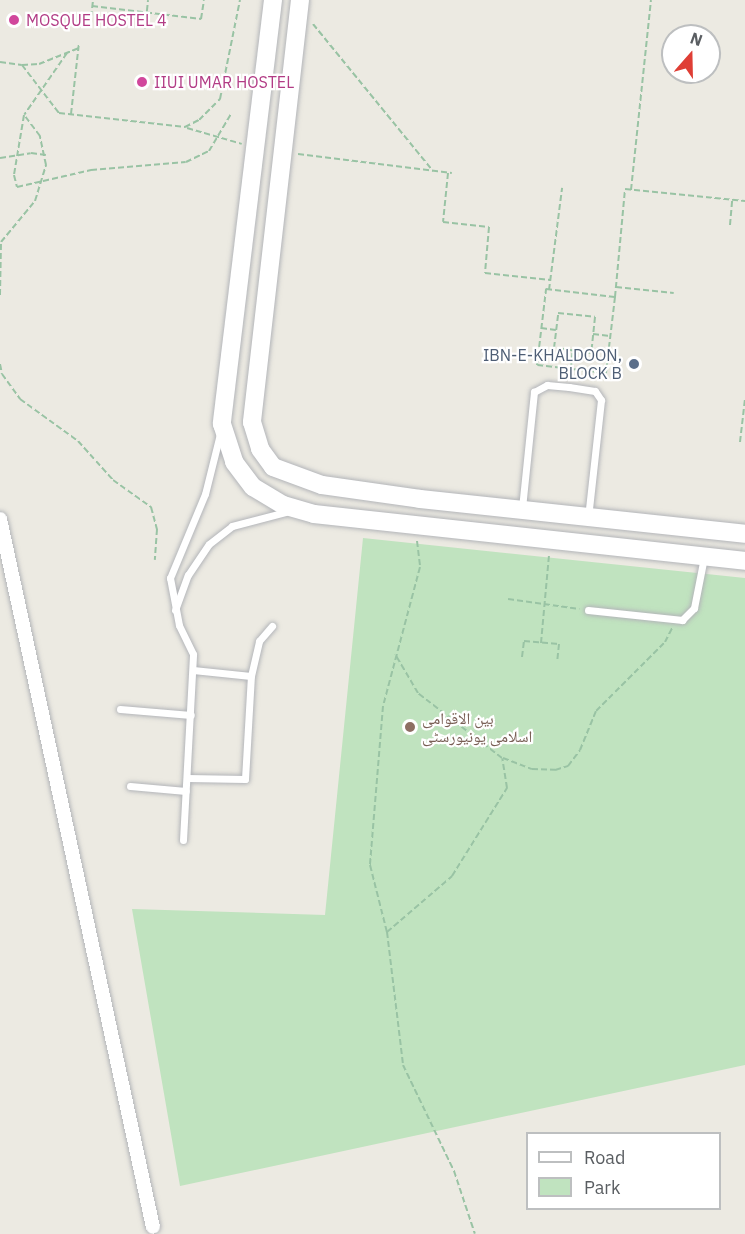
<!DOCTYPE html>
<html>
<head>
<meta charset="utf-8">
<style>
	body { margin:0 }
	#map { position:relative; width:745px; height:1234px; overflow:hidden; background:#eceae2; font-family:"IBM Plex Sans","Noto Naskh Arabic",sans-serif }
	div>[style] { position:absolute }
	.green>* { inset:0; background:#c0e3bf }
	.path>* { height:2px; margin-top:-1px; transform-origin:0; background:repeating-linear-gradient(90deg,#99c3a4 0 6px,transparent 0 9px) }
	.roads { filter:drop-shadow(0 0 2px #b3b5b9) drop-shadow(0 0 2px #b3b5b9) }
	.lane>* { height:7px; margin:-3.5px; padding:0 3.5px; transform-origin:3.5px; border-radius:3.5px; background:#fff }
	.street>* { height:14px; margin:-7px; padding:0 7px; transform-origin:7px; border-radius:7px; background:#fff }
	.secondary>* { height:18px; margin:-9px; padding:0 9px; transform-origin:9px; border-radius:9px; background:#fff }
	.dots>* { width:16px; height:16px; translate:-50% -50%; box-sizing:border-box; border:3px solid #fff; border-radius:50% }
	span { translate:-50% -50%; white-space:nowrap; text-align:center; line-height:1.15; -webkit-text-stroke:4.5px #fff; paint-order:stroke }
	.hotel-label { font-size:16px; color:#b23c85 }
	.left { translate:0 -50%; text-align:left }
	.service-label { font-size:16px; color:#4e5e75 }
	.right { translate:-100% -50%; text-align:right }
	.education-label { font-size:16px; color:#785e54 }
	.legend { position:absolute; left:526px; top:1132px; width:195px; height:78px; box-sizing:border-box; background:#fff; border:2px solid #bdbfc0; margin:0; padding:8px 10px; list-style:none; font-size:18px; color:#5a5e62 }
	.legend li { display:flex; align-items:center; gap:12px; height:30px }
	.legend b { width:30px; border:2px solid #bdbfc0 }
	.north { position:absolute; left:661px; top:24px; width:60px; height:60px; box-sizing:border-box; background:#fff; border:2px solid #bdbfc0; border-radius:50%; rotate:20deg; font-size:16px; font-weight:700; line-height:24px; text-align:center; color:#5a5e62 }
	.north::after { content:''; display:block; margin:auto; width:21px; height:27px; background:#df3e35; clip-path:polygon(50% 0,100% 100%,50% 72%,0 100%) }
</style>
</head>
<body>
<div id="map">
	<div class="green">
		<div style="clip-path:polygon(363px 538px,745px 578px,745px 1065px,180px 1186px,132px 909px,325px 915px)"></div>
	</div>
	<div class="path">
		<div style="left:92px;top:6px;width:110px;rotate:6.8deg"></div>
		<div style="left:201px;top:19px;width:19px;rotate:-81deg"></div>
		<div style="left:91px;top:17px;width:17px;rotate:-83deg"></div>
		<div style="left:313px;top:24px;width:190px;rotate:50.8deg"></div>
		<div style="left:145px;top:29px;width:29px;rotate:-84deg"></div>
		<div style="left:67px;top:53px;width:75px;rotate:124.7deg"></div>
		<div style="left:24px;top:115px;width:61px;rotate:99.5deg"></div>
		<div style="left:14px;top:175px;width:12px;rotate:76deg"></div>
		<div style="left:17px;top:187px;width:76px;rotate:-12.9deg"></div>
		<div style="left:91px;top:170px;width:95px;rotate:-4.8deg"></div>
		<div style="left:186px;top:162px;width:25px;rotate:-26deg"></div>
		<div style="left:209px;top:151px;width:43px;rotate:-59.3deg"></div>
		<div style="left:0;top:62px;width:22px;rotate:8deg"></div>
		<div style="left:22px;top:65px;width:61px;rotate:52.4deg"></div>
		<div style="left:59px;top:113px;width:127px;rotate:6.3deg"></div>
		<div style="left:185px;top:127px;width:16px;rotate:-27deg"></div>
		<div style="left:199px;top:120px;width:30px;rotate:-45deg"></div>
		<div style="left:220px;top:99px;width:101px;rotate:-78.6deg"></div>
		<div style="left:22px;top:65px;width:17px;rotate:-3deg"></div>
		<div style="left:39px;top:64px;width:43px;rotate:-21.8deg"></div>
		<div style="left:71px;top:114px;width:71px;rotate:-83.6deg"></div>
		<div style="left:187px;top:128px;width:57px;rotate:16.2deg"></div>
		<div style="left:298px;top:154px;width:155px;rotate:7deg"></div>
		<div style="left:0;top:158px;width:31px;rotate:-9deg"></div>
		<div style="left:31px;top:153px;width:15px;rotate:8deg"></div>
		<div style="left:448px;top:173px;width:49px;rotate:95.8deg"></div>
		<div style="left:443px;top:222px;width:46px;rotate:6.2deg"></div>
		<div style="left:489px;top:227px;width:46px;rotate:95deg"></div>
		<div style="left:485px;top:273px;width:66px;rotate:6.1deg"></div>
		<div style="left:631px;top:190px;width:191px;rotate:-84deg"></div>
		<div style="left:730px;top:225px;width:25px;rotate:-85deg"></div>
		<div style="left:616px;top:287px;width:58px;rotate:5.9deg"></div>
		<div style="left:546px;top:289px;width:69px;rotate:6.6deg"></div>
		<div style="left:615px;top:297px;width:77px;rotate:96.8deg"></div>
		<div style="left:606px;top:373px;width:69px;rotate:-173.4deg"></div>
		<div style="left:537px;top:365px;width:77px;rotate:-83.2deg"></div>
		<div style="left:549px;top:290px;width:103px;rotate:-82.7deg"></div>
		<div style="left:0;top:295px;width:53px;rotate:-88.9deg"></div>
		<div style="left:1px;top:242px;width:53px;rotate:-50.3deg"></div>
		<div style="left:35px;top:201px;width:38px;rotate:-73deg"></div>
		<div style="left:46px;top:165px;width:30px;rotate:-102deg"></div>
		<div style="left:40px;top:136px;width:26px;rotate:-127deg"></div>
		<div style="left:615px;top:297px;width:108px;rotate:-84.7deg"></div>
		<div style="left:625px;top:189px;width:121px;rotate:5.7deg"></div>
		<div style="left:558px;top:313px;width:37px;rotate:6deg"></div>
		<div style="left:595px;top:317px;width:36px;rotate:96deg"></div>
		<div style="left:591px;top:353px;width:37px;rotate:-172deg"></div>
		<div style="left:554px;top:348px;width:35px;rotate:-83deg"></div>
		<div style="left:541px;top:328px;width:15px;rotate:8deg"></div>
		<div style="left:593px;top:334px;width:17px;rotate:7deg"></div>
		<div style="left:0;top:364px;width:10px;rotate:79deg"></div>
		<div style="left:2px;top:374px;width:31px;rotate:54deg"></div>
		<div style="left:20px;top:399px;width:72px;rotate:35.9deg"></div>
		<div style="left:78px;top:441px;width:52px;rotate:48.1deg"></div>
		<div style="left:113px;top:480px;width:47px;rotate:35.4deg"></div>
		<div style="left:151px;top:507px;width:23px;rotate:75deg"></div>
		<div style="left:157px;top:529px;width:31px;rotate:94deg"></div>
		<div style="left:570px;top:377px;width:27px;rotate:-84deg"></div>
		<div style="left:740px;top:442px;width:43px;rotate:-83.4deg"></div>
		<div style="left:417px;top:541px;width:26px;rotate:83deg"></div>
		<div style="left:420px;top:567px;width:144px;rotate:104.9deg"></div>
		<div style="left:383px;top:706px;width:160px;rotate:94.7deg"></div>
		<div style="left:370px;top:865px;width:69px;rotate:75.8deg"></div>
		<div style="left:387px;top:932px;width:134px;rotate:83.1deg"></div>
		<div style="left:403px;top:1065px;width:118px;rotate:64.3deg"></div>
		<div style="left:454px;top:1171px;width:66px;rotate:71.6deg"></div>
		<div style="left:508px;top:599px;width:72px;rotate:8deg"></div>
		<div style="left:541px;top:643px;width:88px;rotate:-84.8deg"></div>
		<div style="left:522px;top:657px;width:16px;rotate:-83deg"></div>
		<div style="left:524px;top:641px;width:35px;rotate:5deg"></div>
		<div style="left:559px;top:644px;width:18px;rotate:96deg"></div>
		<div style="left:503px;top:758px;width:31px;rotate:21deg"></div>
		<div style="left:532px;top:769px;width:23px;rotate:2deg"></div>
		<div style="left:555px;top:770px;width:14px;rotate:-17deg"></div>
		<div style="left:568px;top:766px;width:20px;rotate:-53deg"></div>
		<div style="left:580px;top:750px;width:42px;rotate:-67.7deg"></div>
		<div style="left:596px;top:711px;width:98px;rotate:-45deg"></div>
		<div style="left:665px;top:642px;width:16px;rotate:-63deg"></div>
		<div style="left:387px;top:932px;width:86px;rotate:-40.7deg"></div>
		<div style="left:452px;top:876px;width:104px;rotate:-58deg"></div>
		<div style="left:507px;top:788px;width:30px;rotate:-99deg"></div>
		<div style="left:502px;top:758px;width:106px;rotate:-142.3deg"></div>
		<div style="left:418px;top:693px;width:45px;rotate:-120.5deg"></div>
	</div>
	<div class="roads">
		<div class="lane">
			<div style="left:522px;top:508px;width:117px;rotate:-84.1deg"></div>
			<div style="left:534px;top:392px;width:15px;rotate:-28deg"></div>
			<div style="left:547px;top:385px;width:22px;rotate:5deg"></div>
			<div style="left:569px;top:387px;width:26px;rotate:9deg"></div>
			<div style="left:595px;top:391px;width:11px;rotate:56deg"></div>
			<div style="left:601px;top:400px;width:118px;rotate:96.3deg"></div>
			<div style="left:175px;top:610px;width:37px;rotate:-70deg"></div>
			<div style="left:188px;top:575px;width:37px;rotate:-56deg"></div>
			<div style="left:209px;top:544px;width:29px;rotate:-38deg"></div>
			<div style="left:232px;top:526px;width:56px;rotate:-14.5deg"></div>
			<div style="left:588px;top:610px;width:95px;rotate:6.1deg"></div>
			<div style="left:682px;top:620px;width:17px;rotate:-45deg"></div>
			<div style="left:694px;top:608px;width:52px;rotate:-78.9deg"></div>
			<div style="left:193px;top:670px;width:58px;rotate:5.9deg"></div>
			<div style="left:120px;top:709px;width:71px;rotate:4.8deg"></div>
			<div style="left:187px;top:778px;width:58px;rotate:1deg"></div>
			<div style="left:245px;top:779px;width:103px;rotate:-86.7deg"></div>
			<div style="left:251px;top:676px;width:36px;rotate:-77deg"></div>
			<div style="left:259px;top:641px;width:20px;rotate:-49deg"></div>
			<div style="left:130px;top:786px;width:56px;rotate:5.1deg"></div>
			<div style="left:183px;top:840px;width:186px;rotate:-86.9deg"></div>
			<div style="left:193px;top:654px;width:32px;rotate:-116deg"></div>
			<div style="left:179px;top:625px;width:48px;rotate:-100.8deg"></div>
			<div style="left:170px;top:578px;width:91px;rotate:-67.4deg"></div>
			<div style="left:205px;top:494px;width:62px;rotate:-76deg"></div>
		</div>
		<div class="street">
			<div style="left:0;top:519px;width:724px;rotate:77.81deg"></div>
		</div>
		<div class="secondary">
			<div style="left:273px;top:0;width:427px;rotate:96.9deg"></div>
			<div style="left:222px;top:424px;width:40px;rotate:72deg"></div>
			<div style="left:234px;top:462px;width:31px;rotate:53deg"></div>
			<div style="left:253px;top:487px;width:35px;rotate:31deg"></div>
			<div style="left:283px;top:505px;width:32px;rotate:16deg"></div>
			<div style="left:314px;top:514px;width:434px;rotate:6.2deg"></div>
			<div style="left:300px;top:0;width:425px;rotate:96.5deg"></div>
			<div style="left:252px;top:422px;width:28px;rotate:73deg"></div>
			<div style="left:260px;top:449px;width:22px;rotate:54deg"></div>
			<div style="left:273px;top:467px;width:52px;rotate:20.2deg"></div>
			<div style="left:322px;top:485px;width:99px;rotate:8.1deg"></div>
			<div style="left:420px;top:499px;width:327px;rotate:6.1deg"></div>
		</div>
	</div>
	<div class="dots">
		<div style="left:14px;top:20px;background:#d1479c"></div>
		<div style="left:142px;top:82px;background:#d1479c"></div>
		<div style="left:634px;top:364px;background:#5c6f8a"></div>
		<div style="left:410px;top:727px;background:#8d6e63"></div>
	</div>
	<div class="hotel-label">
		<span class="left" style="left:26px;top:20px">MOSQUE HOSTEL 4</span>
		<span class="left" style="left:154px;top:82px">IIUI UMAR HOSTEL</span>
	</div>
	<div class="service-label">
		<span class="right" style="left:622px;top:364px">IBN-E-KHALDOON,<br>BLOCK B</span>
	</div>
	<div class="education-label">
		<span class="left" style="left:422px;top:727px">بین الاقوامی<br>اسلامی یونیورسٹی</span>
	</div>
	<ul class="legend">
	<li><b style="height:8px;background:#fff"></b>Road</li>
	<li><b style="height:16px;background:#c0e3bf"></b>Park</li>
	</ul>
	<div class="north">N</div>
</div>
</body>
</html>
